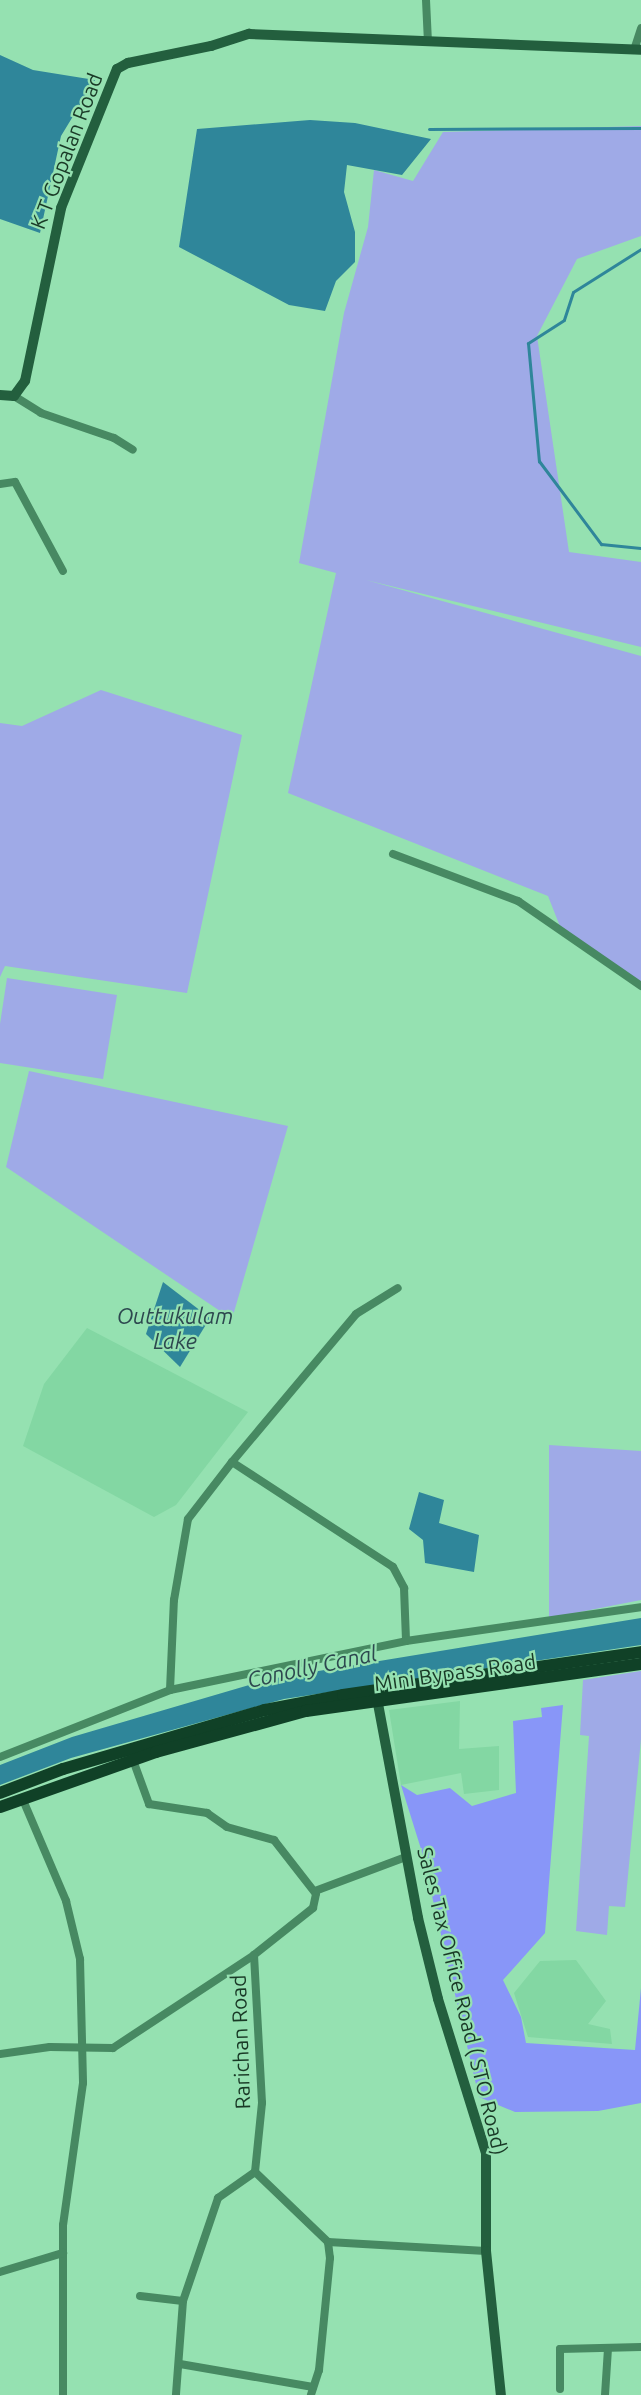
<!DOCTYPE html>
<html>
<head>
<meta charset="utf-8">
<style>
	body { margin:0 }
	#map { position:relative; width:641px; height:2395px; overflow:hidden; background:#95e1b1; font-family:Ubuntu,sans-serif }
	div>[style] { position:absolute }
	.built>* { inset:0; background:#83d7a3 }
	.green>* { inset:0; background:#9faae7 }
	.forest>* { inset:0; background:#8896f8 }
	.water>* { inset:0; background:#2f869a }
	.stream>* { height:3px; margin:-1.5px; padding:0 1.5px; transform-origin:1.5px; border-radius:1.5px; background:#2f869a }
	.street>* { height:8px; margin:-4px; padding:0 4px; transform-origin:4px; border-radius:4px; background:#478962 }
	.secondary>* { height:10px; margin:-5px; padding:0 5px; transform-origin:5px; border-radius:5px; background:#235f3e }
	.primary>* { height:12px; margin:-6px; padding:0 6px; transform-origin:6px; border-radius:6px; background:#104127 }
	span { translate:-50% -50%; white-space:nowrap; text-align:center; line-height:1.15; -webkit-text-stroke:4.5px #95e1b1; paint-order:stroke }
	.street-label { font-size:21px; color:#193926 }
	.water-label { font-size:22px; color:#2d484f; font-style:italic }
</style>
</head>
<body>
<div id="map">
	<div class="built">
		<div style="clip-path:polygon(87px 1328px,248px 1412px,176px 1505px,154px 1517px,23px 1446px,44px 1384px)"></div>
		<div style="clip-path:polygon(460px 1701px,459px 1749px,499px 1746px,499px 1790px,464px 1794px,461px 1773px,401px 1785px,389px 1710px)"></div>
		<div style="clip-path:polygon(576px 1960px,606px 2001px,588px 2024px,610px 2029px,612px 2044px,528px 2037px,514px 1993px,540px 1961px)"></div>
	</div>
	<div class="green">
		<div style="clip-path:polygon(641px 126px,641px 236px,577px 259px,537px 336px,569px 552px,641px 562px,641px 647px,366px 580px,641px 656px,641px 986px,561px 929px,548px 896px,288px 793px,336px 573px,299px 563px,344px 313px,368px 227px,374px 170px,413px 181px,443px 132px)"></div>
		<div style="clip-path:polygon(101px 690px,242px 735px,187px 993px,5px 966px,0 977px,0 723px,22px 726px)"></div>
		<div style="clip-path:polygon(7px 978px,117px 995px,103px 1079px,0 1063px,0 1024px)"></div>
		<div style="clip-path:polygon(29px 1071px,288px 1126px,232px 1319px,6px 1167px)"></div>
		<div style="clip-path:polygon(549px 1445px,641px 1451px,641px 1600px,549px 1618px)"></div>
		<div style="clip-path:polygon(641px 1671px,641px 1739px,625px 1907px,609px 1906px,607px 1935px,576px 1931px,589px 1736px,580px 1735px,583px 1680px)"></div>
	</div>
	<div class="forest">
		<div style="clip-path:polygon(563px 1705px,545px 1933px,503px 1980px,521px 2017px,526px 2043px,635px 2050px,641px 1988px,641px 2103px,598px 2111px,515px 2112px,479px 2097px,421px 1849px,401px 1785px,417px 1795px,450px 1788px,472px 1806px,516px 1793px,513px 1721px,542px 1717px,541px 1708px)"></div>
	</div>
	<div class="water">
		<div style="clip-path:polygon(0 55px,33px 70px,95px 80px,61px 136px,40px 233px,0 219px)"></div>
		<div style="clip-path:polygon(310px 120px,355px 123px,431px 139px,402px 175px,347px 165px,344px 192px,355px 232px,355px 262px,336px 281px,325px 311px,289px 305px,179px 247px,197px 129px)"></div>
		<div style="clip-path:polygon(163px 1282px,210px 1318px,180px 1367px,146px 1334px)"></div>
		<div style="clip-path:polygon(419px 1492px,444px 1500px,439px 1523px,479px 1535px,474px 1572px,425px 1563px,423px 1540px,409px 1529px)"></div>
		<div style="clip-path:polygon(641px 1618px,641px 1645px,284px 1699px,71px 1758px,0 1785px,0 1765px,72px 1737px,270px 1679px)"></div>
	</div>
	<div class="stream">
		<div style="left:429px;top:129px;width:212px;rotate:-0.3deg"></div>
		<div style="left:641px;top:249px;width:80px;rotate:147.7deg"></div>
		<div style="left:573px;top:292px;width:29px;rotate:108deg"></div>
		<div style="left:564px;top:320px;width:43px;rotate:147.4deg"></div>
		<div style="left:528px;top:343px;width:119px;rotate:84.7deg"></div>
		<div style="left:539px;top:461px;width:104px;rotate:53.2deg"></div>
		<div style="left:601px;top:544px;width:40px;rotate:5.7deg"></div>
	</div>
	<div class="street">
		<div style="left:426px;top:0;width:42px;rotate:87.3deg"></div>
		<div style="left:634px;top:50px;width:23px;rotate:-72deg"></div>
		<div style="left:14px;top:396px;width:32px;rotate:32deg"></div>
		<div style="left:41px;top:413px;width:77px;rotate:18.9deg"></div>
		<div style="left:114px;top:438px;width:22px;rotate:32deg"></div>
		<div style="left:0;top:484px;width:15px;rotate:-8deg"></div>
		<div style="left:15px;top:482px;width:101px;rotate:61.7deg"></div>
		<div style="left:393px;top:854px;width:134px;rotate:20.6deg"></div>
		<div style="left:518px;top:901px;width:150px;rotate:34.6deg"></div>
		<div style="left:232px;top:1462px;width:193px;rotate:-50deg"></div>
		<div style="left:356px;top:1314px;width:49px;rotate:-31.8deg"></div>
		<div style="left:170px;top:1690px;width:90px;rotate:-87.5deg"></div>
		<div style="left:174px;top:1600px;width:82px;rotate:-80.2deg"></div>
		<div style="left:188px;top:1519px;width:72px;rotate:-52.3deg"></div>
		<div style="left:232px;top:1462px;width:192px;rotate:33.1deg"></div>
		<div style="left:393px;top:1567px;width:24px;rotate:62deg"></div>
		<div style="left:404px;top:1588px;width:53px;rotate:87.8deg"></div>
		<div style="left:0;top:1757px;width:183px;rotate:-21.5deg"></div>
		<div style="left:170px;top:1690px;width:241px;rotate:-11.7deg"></div>
		<div style="left:406px;top:1641px;width:237px;rotate:-8.2deg"></div>
		<div style="left:133px;top:1760px;width:47px;rotate:70deg"></div>
		<div style="left:149px;top:1804px;width:59px;rotate:8.8deg"></div>
		<div style="left:207px;top:1813px;width:24px;rotate:35deg"></div>
		<div style="left:227px;top:1827px;width:49px;rotate:15.5deg"></div>
		<div style="left:274px;top:1840px;width:68px;rotate:52.1deg"></div>
		<div style="left:316px;top:1894px;width:14px;rotate:102deg"></div>
		<div style="left:313px;top:1908px;width:75px;rotate:141.5deg"></div>
		<div style="left:254px;top:1955px;width:148px;rotate:86.9deg"></div>
		<div style="left:262px;top:2103px;width:69px;rotate:95.8deg"></div>
		<div style="left:255px;top:2172px;width:101px;rotate:43.8deg"></div>
		<div style="left:328px;top:2242px;width:16px;rotate:83deg"></div>
		<div style="left:330px;top:2258px;width:113px;rotate:95.6deg"></div>
		<div style="left:319px;top:2370px;width:26px;rotate:108deg"></div>
		<div style="left:23px;top:1800px;width:110px;rotate:66.9deg"></div>
		<div style="left:66px;top:1901px;width:60px;rotate:76.4deg"></div>
		<div style="left:80px;top:1959px;width:124px;rotate:88.6deg"></div>
		<div style="left:83px;top:2083px;width:143px;rotate:98deg"></div>
		<div style="left:63px;top:2225px;width:170px;rotate:90deg"></div>
		<div style="left:315px;top:1891px;width:97px;rotate:-20.5deg"></div>
		<div style="left:0;top:2054px;width:50px;rotate:-8deg"></div>
		<div style="left:50px;top:2047px;width:63px;rotate:0.9deg"></div>
		<div style="left:113px;top:2048px;width:169px;rotate:-33.4deg"></div>
		<div style="left:328px;top:2242px;width:158px;rotate:3.3deg"></div>
		<div style="left:0;top:2272px;width:66px;rotate:-16.8deg"></div>
		<div style="left:140px;top:2296px;width:43px;rotate:6.6deg"></div>
		<div style="left:183px;top:2301px;width:94px;rotate:94.3deg"></div>
		<div style="left:183px;top:2301px;width:109px;rotate:-71.2deg"></div>
		<div style="left:218px;top:2198px;width:45px;rotate:-35.1deg"></div>
		<div style="left:180px;top:2364px;width:135px;rotate:9.8deg"></div>
		<div style="left:560px;top:2389px;width:40px;rotate:-90deg"></div>
		<div style="left:560px;top:2349px;width:81px;rotate:-1.4deg"></div>
		<div style="left:605px;top:2395px;width:46px;rotate:-86.3deg"></div>
	</div>
	<div class="secondary">
		<div style="left:0;top:395px;width:14px;rotate:4deg"></div>
		<div style="left:14px;top:396px;width:19px;rotate:-54deg"></div>
		<div style="left:25px;top:381px;width:177px;rotate:-78.2deg"></div>
		<div style="left:61px;top:208px;width:150px;rotate:-68.1deg"></div>
		<div style="left:117px;top:69px;width:13px;rotate:-29deg"></div>
		<div style="left:128px;top:63px;width:85px;rotate:-11.6deg"></div>
		<div style="left:211px;top:46px;width:40px;rotate:-18deg"></div>
		<div style="left:249px;top:34px;width:392px;rotate:2.3deg"></div>
		<div style="left:376px;top:1693px;width:229px;rotate:79.4deg"></div>
		<div style="left:418px;top:1918px;width:83px;rotate:76.1deg"></div>
		<div style="left:438px;top:1999px;width:161px;rotate:72.7deg"></div>
		<div style="left:486px;top:2153px;width:98px;rotate:90deg"></div>
		<div style="left:486px;top:2251px;width:145px;rotate:84.1deg"></div>
	</div>
	<div class="primary">
		<div style="left:0;top:1793px;width:67px;rotate:-20.9deg"></div>
		<div style="left:63px;top:1769px;width:210px;rotate:-16.3deg"></div>
		<div style="left:265px;top:1710px;width:79px;rotate:-10.9deg"></div>
		<div style="left:343px;top:1695px;width:301px;rotate:-8.2deg"></div>
		<div style="left:0;top:1807px;width:165px;rotate:-19.4deg"></div>
		<div style="left:156px;top:1752px;width:156px;rotate:-15.3deg"></div>
		<div style="left:306px;top:1711px;width:338px;rotate:-8deg"></div>
	</div>
	<div class="street-label">
		<span style="left:66px;top:151px;rotate:-69deg">K T Gopalan Road</span>
		<span style="left:455px;top:1672px;rotate:-8deg">Mini Bypass Road</span>
		<span style="left:463px;top:2001px;rotate:76deg">Sales Tax Office Road ( STO Road)</span>
		<span style="left:240px;top:2042px;rotate:-92deg">Rarichan Road</span>
	</div>
	<div class="water-label">
		<span style="left:175px;top:1328px">Outtukulam<br>Lake</span>
		<span style="left:312px;top:1666px;rotate:-12deg">Conolly Canal</span>
	</div>
</div>
</body>
</html>
